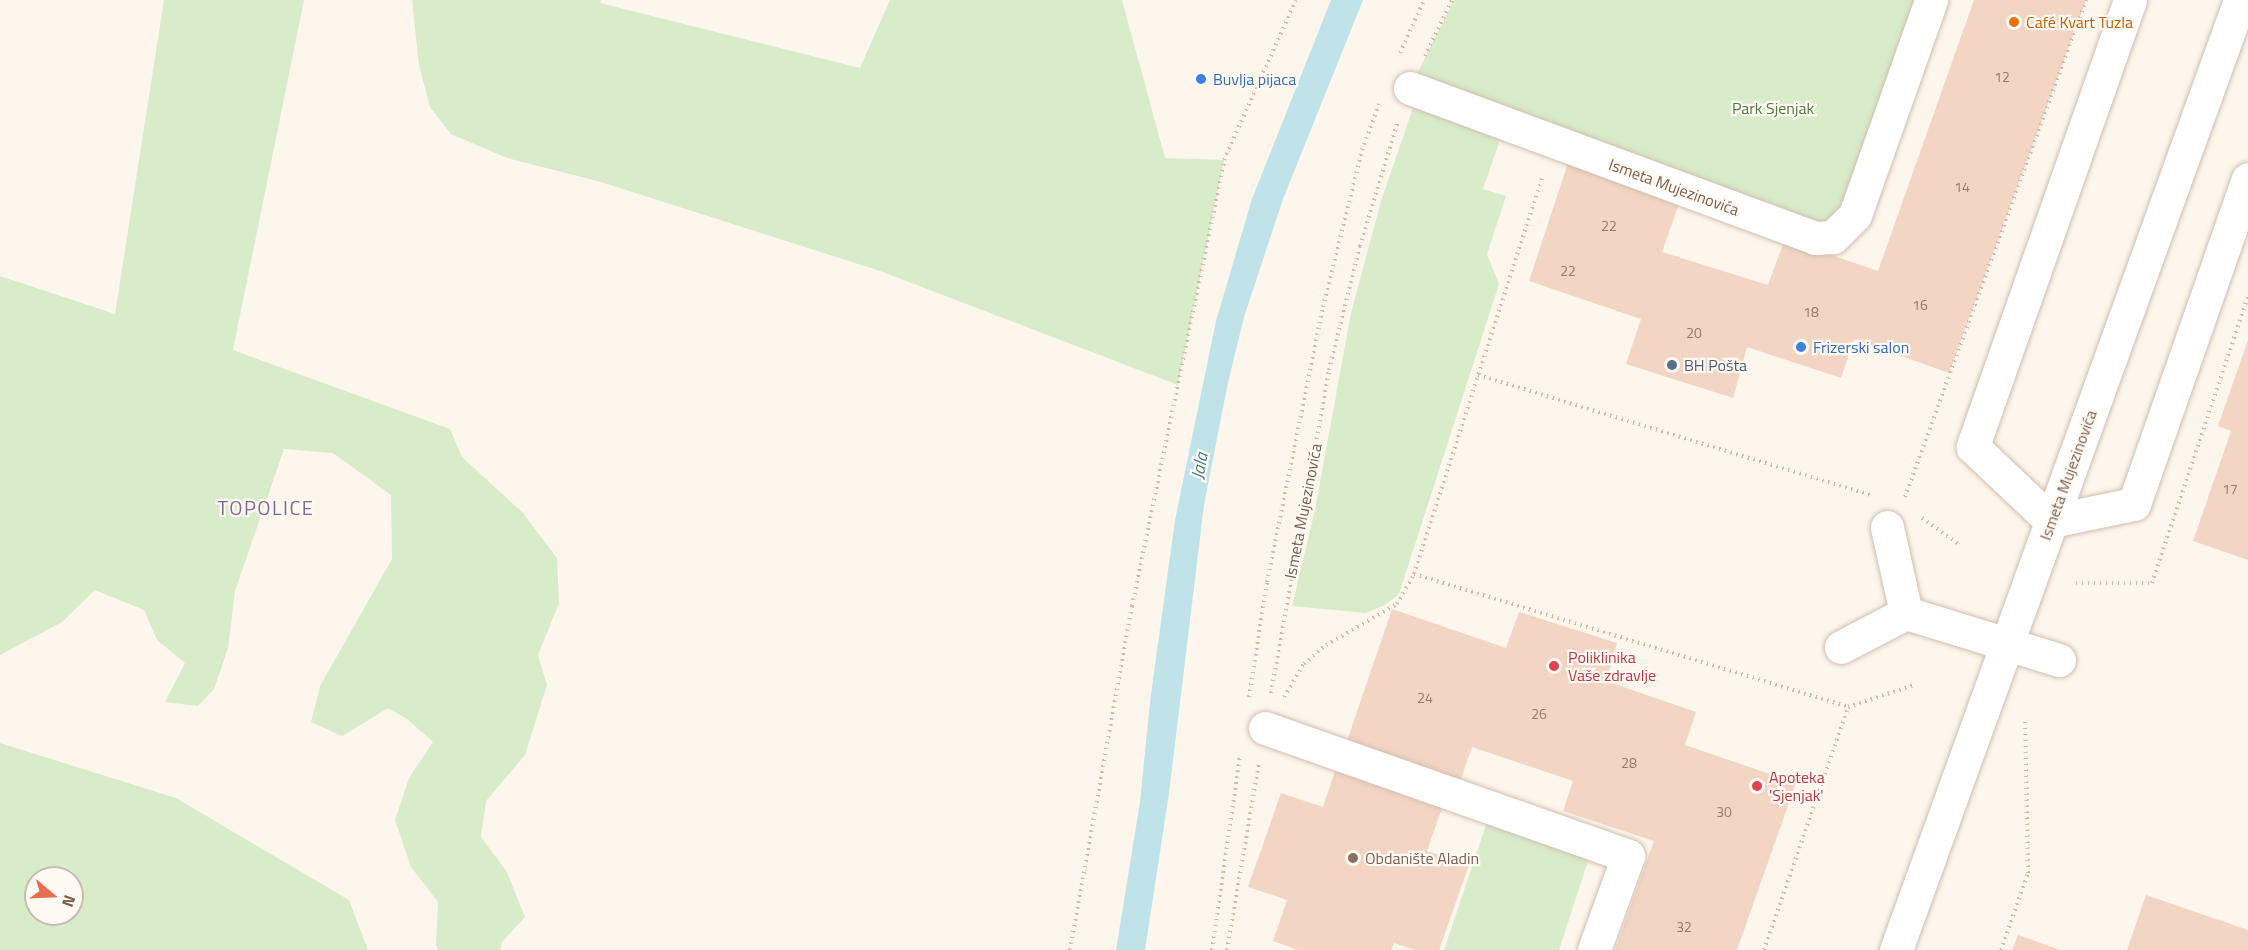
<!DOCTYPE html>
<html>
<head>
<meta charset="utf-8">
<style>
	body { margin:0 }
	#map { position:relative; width:2248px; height:950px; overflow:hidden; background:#fdf6ec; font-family:"Titillium Web",sans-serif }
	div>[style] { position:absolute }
	.green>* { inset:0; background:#d8ecc9 }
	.water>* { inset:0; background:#bfe3e8 }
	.building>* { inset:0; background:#f3d5c3 }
	.path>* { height:4px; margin-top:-2px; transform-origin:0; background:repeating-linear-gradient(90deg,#d9b8a5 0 1.5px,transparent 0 6px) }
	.roads { filter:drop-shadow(0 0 2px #d1beb0) drop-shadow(0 0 2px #d1beb0) }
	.minor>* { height:33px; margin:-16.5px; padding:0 16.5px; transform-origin:16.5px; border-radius:16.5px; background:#fff }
	.dots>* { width:16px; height:16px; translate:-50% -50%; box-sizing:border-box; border:3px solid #fffaf3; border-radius:50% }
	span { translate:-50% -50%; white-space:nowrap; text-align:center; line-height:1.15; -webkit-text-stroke:4.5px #fffaf3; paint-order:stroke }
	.number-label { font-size:14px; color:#987a6a }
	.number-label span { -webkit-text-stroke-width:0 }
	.food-label { font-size:16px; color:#c56008 }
	.left { translate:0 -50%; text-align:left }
	.shop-label { font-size:16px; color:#366cbe }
	.park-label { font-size:16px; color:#537a41 }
	.street-label { font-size:16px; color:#7a5c4d }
	.service-label { font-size:16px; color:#4e5e75 }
	.health-label { font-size:16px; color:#be3a42 }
	.education-label { font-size:16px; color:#785e54 }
	.water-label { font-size:18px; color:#437c86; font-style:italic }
	.quarter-label { font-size:20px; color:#846695; letter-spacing:1.5px }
	.north { position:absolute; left:24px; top:866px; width:60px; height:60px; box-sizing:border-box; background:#fffaf3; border:2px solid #cabbb1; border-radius:50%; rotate:109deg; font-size:16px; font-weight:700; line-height:24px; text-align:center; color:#7a5c4d }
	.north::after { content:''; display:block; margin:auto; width:21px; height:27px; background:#e76f51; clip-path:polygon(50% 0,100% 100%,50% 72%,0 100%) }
</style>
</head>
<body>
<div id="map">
	<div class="green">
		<div style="clip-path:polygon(164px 0,304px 0,233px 350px,450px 429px,462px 457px,523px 513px,557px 558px,559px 603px,538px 655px,547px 685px,525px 755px,486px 801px,481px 837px,507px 872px,525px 917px,502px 942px,500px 950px,438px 950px,436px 945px,438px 902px,411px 867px,395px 820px,409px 778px,433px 742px,407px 719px,388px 708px,342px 736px,311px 722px,320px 686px,392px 559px,391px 495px,333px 453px,284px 449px,235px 591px,228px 648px,214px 689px,198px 706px,165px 702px,185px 663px,157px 640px,144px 610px,95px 590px,62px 622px,0 655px,0 276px,115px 314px)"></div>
		<div style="clip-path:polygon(412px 0,601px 0,600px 3px,860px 68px,890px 0,1122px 0,1165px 158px,1224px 160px,1178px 385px,880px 271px,601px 182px,507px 158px,451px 134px,430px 107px,419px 65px)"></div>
		<div style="clip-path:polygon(1454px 0,1931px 0,1833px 237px,1410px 88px)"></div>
		<div style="clip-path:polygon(1413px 108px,1501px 137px,1483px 189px,1506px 196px,1487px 254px,1499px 284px,1399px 594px,1385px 605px,1366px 613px,1292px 606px,1315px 510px,1351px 313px,1381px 201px)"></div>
		<div style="clip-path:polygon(evenodd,0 743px,176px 798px,349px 900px,368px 950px,0 950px,0 743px,36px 878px,72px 878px,72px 914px,36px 914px,36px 878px)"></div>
		<div style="clip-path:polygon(1487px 822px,1590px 855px,1559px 950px,1444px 950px)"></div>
	</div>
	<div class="water">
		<div style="clip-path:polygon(1331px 0,1363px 0,1283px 199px,1244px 317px,1227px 387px,1204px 505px,1169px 793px,1145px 950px,1116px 950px,1140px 802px,1150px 702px,1175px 520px,1216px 321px,1252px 199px)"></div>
	</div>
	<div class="building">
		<div style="clip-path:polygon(1974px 0,2086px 0,1949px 373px,1854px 339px,1841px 378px,1747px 347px,1733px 398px,1626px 364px,1641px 319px,1529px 281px,1568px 163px,1680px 201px,1662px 252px,1768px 285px,1785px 239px,1878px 271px)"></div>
		<div style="clip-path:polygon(2248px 340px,2248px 560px,2193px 541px,2231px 431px,2218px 426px)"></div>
		<div style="clip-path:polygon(1392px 609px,1506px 648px,1519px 612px,1617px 643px,1606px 681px,1696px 712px,1685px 745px,1796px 783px,1737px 950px,1615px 950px,1654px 841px,1563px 811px,1573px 781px,1472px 747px,1457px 790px,1344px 750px)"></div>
		<div style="clip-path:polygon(1335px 771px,1442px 808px,1427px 851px,1469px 865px,1439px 950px,1415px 950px,1394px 943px,1391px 950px,1298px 950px,1273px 941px,1287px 900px,1248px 887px,1281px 793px,1323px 807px)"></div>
		<div style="clip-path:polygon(2146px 895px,2248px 930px,2248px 950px,2127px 950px)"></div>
		<div style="clip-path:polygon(2018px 935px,2061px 950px,2012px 950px)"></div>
	</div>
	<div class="path">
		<div style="left:1400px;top:53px;width:58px;rotate:-65.6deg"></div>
		<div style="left:1425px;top:56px;width:62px;rotate:-64.3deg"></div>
		<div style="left:1478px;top:375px;width:410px;rotate:17deg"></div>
		<div style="left:1905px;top:497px;width:529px;rotate:-69.99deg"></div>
		<div style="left:1922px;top:518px;width:47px;rotate:35.4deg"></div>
		<div style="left:1414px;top:574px;width:454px;rotate:17deg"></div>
		<div style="left:1848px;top:707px;width:70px;rotate:-18.4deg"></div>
		<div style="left:2076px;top:583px;width:76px"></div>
		<div style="left:2152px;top:583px;width:303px;rotate:-71.5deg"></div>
		<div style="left:1271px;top:693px;width:328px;rotate:-79.8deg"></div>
		<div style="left:1329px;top:370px;width:128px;rotate:-76deg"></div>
		<div style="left:1360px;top:246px;width:131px;rotate:-73.1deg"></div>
		<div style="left:1249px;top:697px;width:116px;rotate:-81.1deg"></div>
		<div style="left:1267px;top:582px;width:281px;rotate:-78.5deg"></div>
		<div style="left:1323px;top:307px;width:162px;rotate:-76deg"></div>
		<div style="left:1362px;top:150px;width:49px;rotate:-69.7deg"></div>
		<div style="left:1284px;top:697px;width:39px;rotate:-59deg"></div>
		<div style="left:1304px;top:664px;width:29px;rotate:-41deg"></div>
		<div style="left:1326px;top:645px;width:82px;rotate:-30deg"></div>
		<div style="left:1397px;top:604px;width:34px;rotate:-60deg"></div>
		<div style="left:1414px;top:574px;width:420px;rotate:-72.1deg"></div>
		<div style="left:1070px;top:950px;width:350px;rotate:-79.8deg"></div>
		<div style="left:1132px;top:606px;width:455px;rotate:-78.3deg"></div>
		<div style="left:1224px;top:160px;width:175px;rotate:-65.8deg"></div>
		<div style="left:1212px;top:950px;width:197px;rotate:-81.8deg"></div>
		<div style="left:1227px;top:950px;width:191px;rotate:-80.3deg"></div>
		<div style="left:1764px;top:950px;width:257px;rotate:-70.9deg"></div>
		<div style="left:2001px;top:950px;width:82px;rotate:-70.7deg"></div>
		<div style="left:2028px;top:873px;width:151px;rotate:-91.1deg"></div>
	</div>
	<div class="roads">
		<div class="minor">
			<div style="left:2130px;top:0;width:474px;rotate:109.4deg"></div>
			<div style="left:1973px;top:447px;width:108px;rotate:43.5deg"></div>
			<div style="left:2051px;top:521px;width:85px;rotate:-11.6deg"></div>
			<div style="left:2134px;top:504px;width:344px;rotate:-70.7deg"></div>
			<div style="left:1410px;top:88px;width:432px;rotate:20.3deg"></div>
			<div style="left:1815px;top:238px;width:18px;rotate:-3deg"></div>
			<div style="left:1833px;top:237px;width:31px;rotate:-45deg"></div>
			<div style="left:1855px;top:215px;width:228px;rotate:-70.5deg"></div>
			<div style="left:1906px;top:613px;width:160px;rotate:17.1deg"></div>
			<div style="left:1841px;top:647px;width:73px;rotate:-27.6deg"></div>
			<div style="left:1906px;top:613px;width:88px;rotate:-102.5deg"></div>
			<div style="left:1265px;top:728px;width:385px;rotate:19.4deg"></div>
			<div style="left:1628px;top:856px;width:100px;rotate:109.9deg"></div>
			<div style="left:1896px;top:950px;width:1010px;rotate:-70.09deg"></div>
		</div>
	</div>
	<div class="dots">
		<div style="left:2014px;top:22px;background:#e8710a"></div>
		<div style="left:1201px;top:79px;background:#3f7fe0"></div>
		<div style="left:1801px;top:347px;background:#3f7fe0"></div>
		<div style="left:1672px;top:365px;background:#5c6f8a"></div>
		<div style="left:1554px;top:666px;background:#e0444e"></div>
		<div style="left:1757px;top:786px;background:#e0444e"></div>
		<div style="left:1353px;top:858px;background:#8d6e63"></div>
	</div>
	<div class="number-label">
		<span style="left:2002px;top:77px">12</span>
		<span style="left:1962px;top:187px">14</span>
		<span style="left:1609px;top:226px">22</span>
		<span style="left:1568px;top:271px">22</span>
		<span style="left:1920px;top:305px">16</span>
		<span style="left:1811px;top:312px">18</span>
		<span style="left:1694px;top:333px">20</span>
		<span style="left:2230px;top:489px">17</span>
		<span style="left:1425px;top:698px">24</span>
		<span style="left:1539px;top:714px">26</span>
		<span style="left:1629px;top:763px">28</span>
		<span style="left:1724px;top:812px">30</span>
		<span style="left:1684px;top:927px">32</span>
	</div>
	<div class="food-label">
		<span class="left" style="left:2026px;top:22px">Café Kvart Tuzla</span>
	</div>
	<div class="shop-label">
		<span class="left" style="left:1213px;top:79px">Buvlja pijaca</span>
		<span class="left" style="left:1813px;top:347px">Frizerski salon</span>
	</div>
	<div class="park-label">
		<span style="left:1773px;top:108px">Park Sjenjak</span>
	</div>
	<div class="street-label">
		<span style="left:1674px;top:187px;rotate:20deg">Ismeta Mujezinovića</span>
		<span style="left:2068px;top:475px;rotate:-70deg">Ismeta Mujezinovića</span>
		<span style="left:1303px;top:511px;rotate:-79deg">Ismeta Mujezinovića</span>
	</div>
	<div class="service-label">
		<span class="left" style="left:1684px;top:365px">BH Pošta</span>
	</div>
	<div class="health-label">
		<span class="left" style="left:1568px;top:666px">Poliklinika<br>Vaše zdravlje</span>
		<span class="left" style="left:1769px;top:786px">Apoteka<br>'Sjenjak'</span>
	</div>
	<div class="education-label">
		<span class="left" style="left:1365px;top:858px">Obdanište Aladin</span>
	</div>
	<div class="water-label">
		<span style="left:1200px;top:466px;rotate:-80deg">Jala</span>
	</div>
	<div class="quarter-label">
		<span style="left:266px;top:507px">TOPOLICE</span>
	</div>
	<div class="north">N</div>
</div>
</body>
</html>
